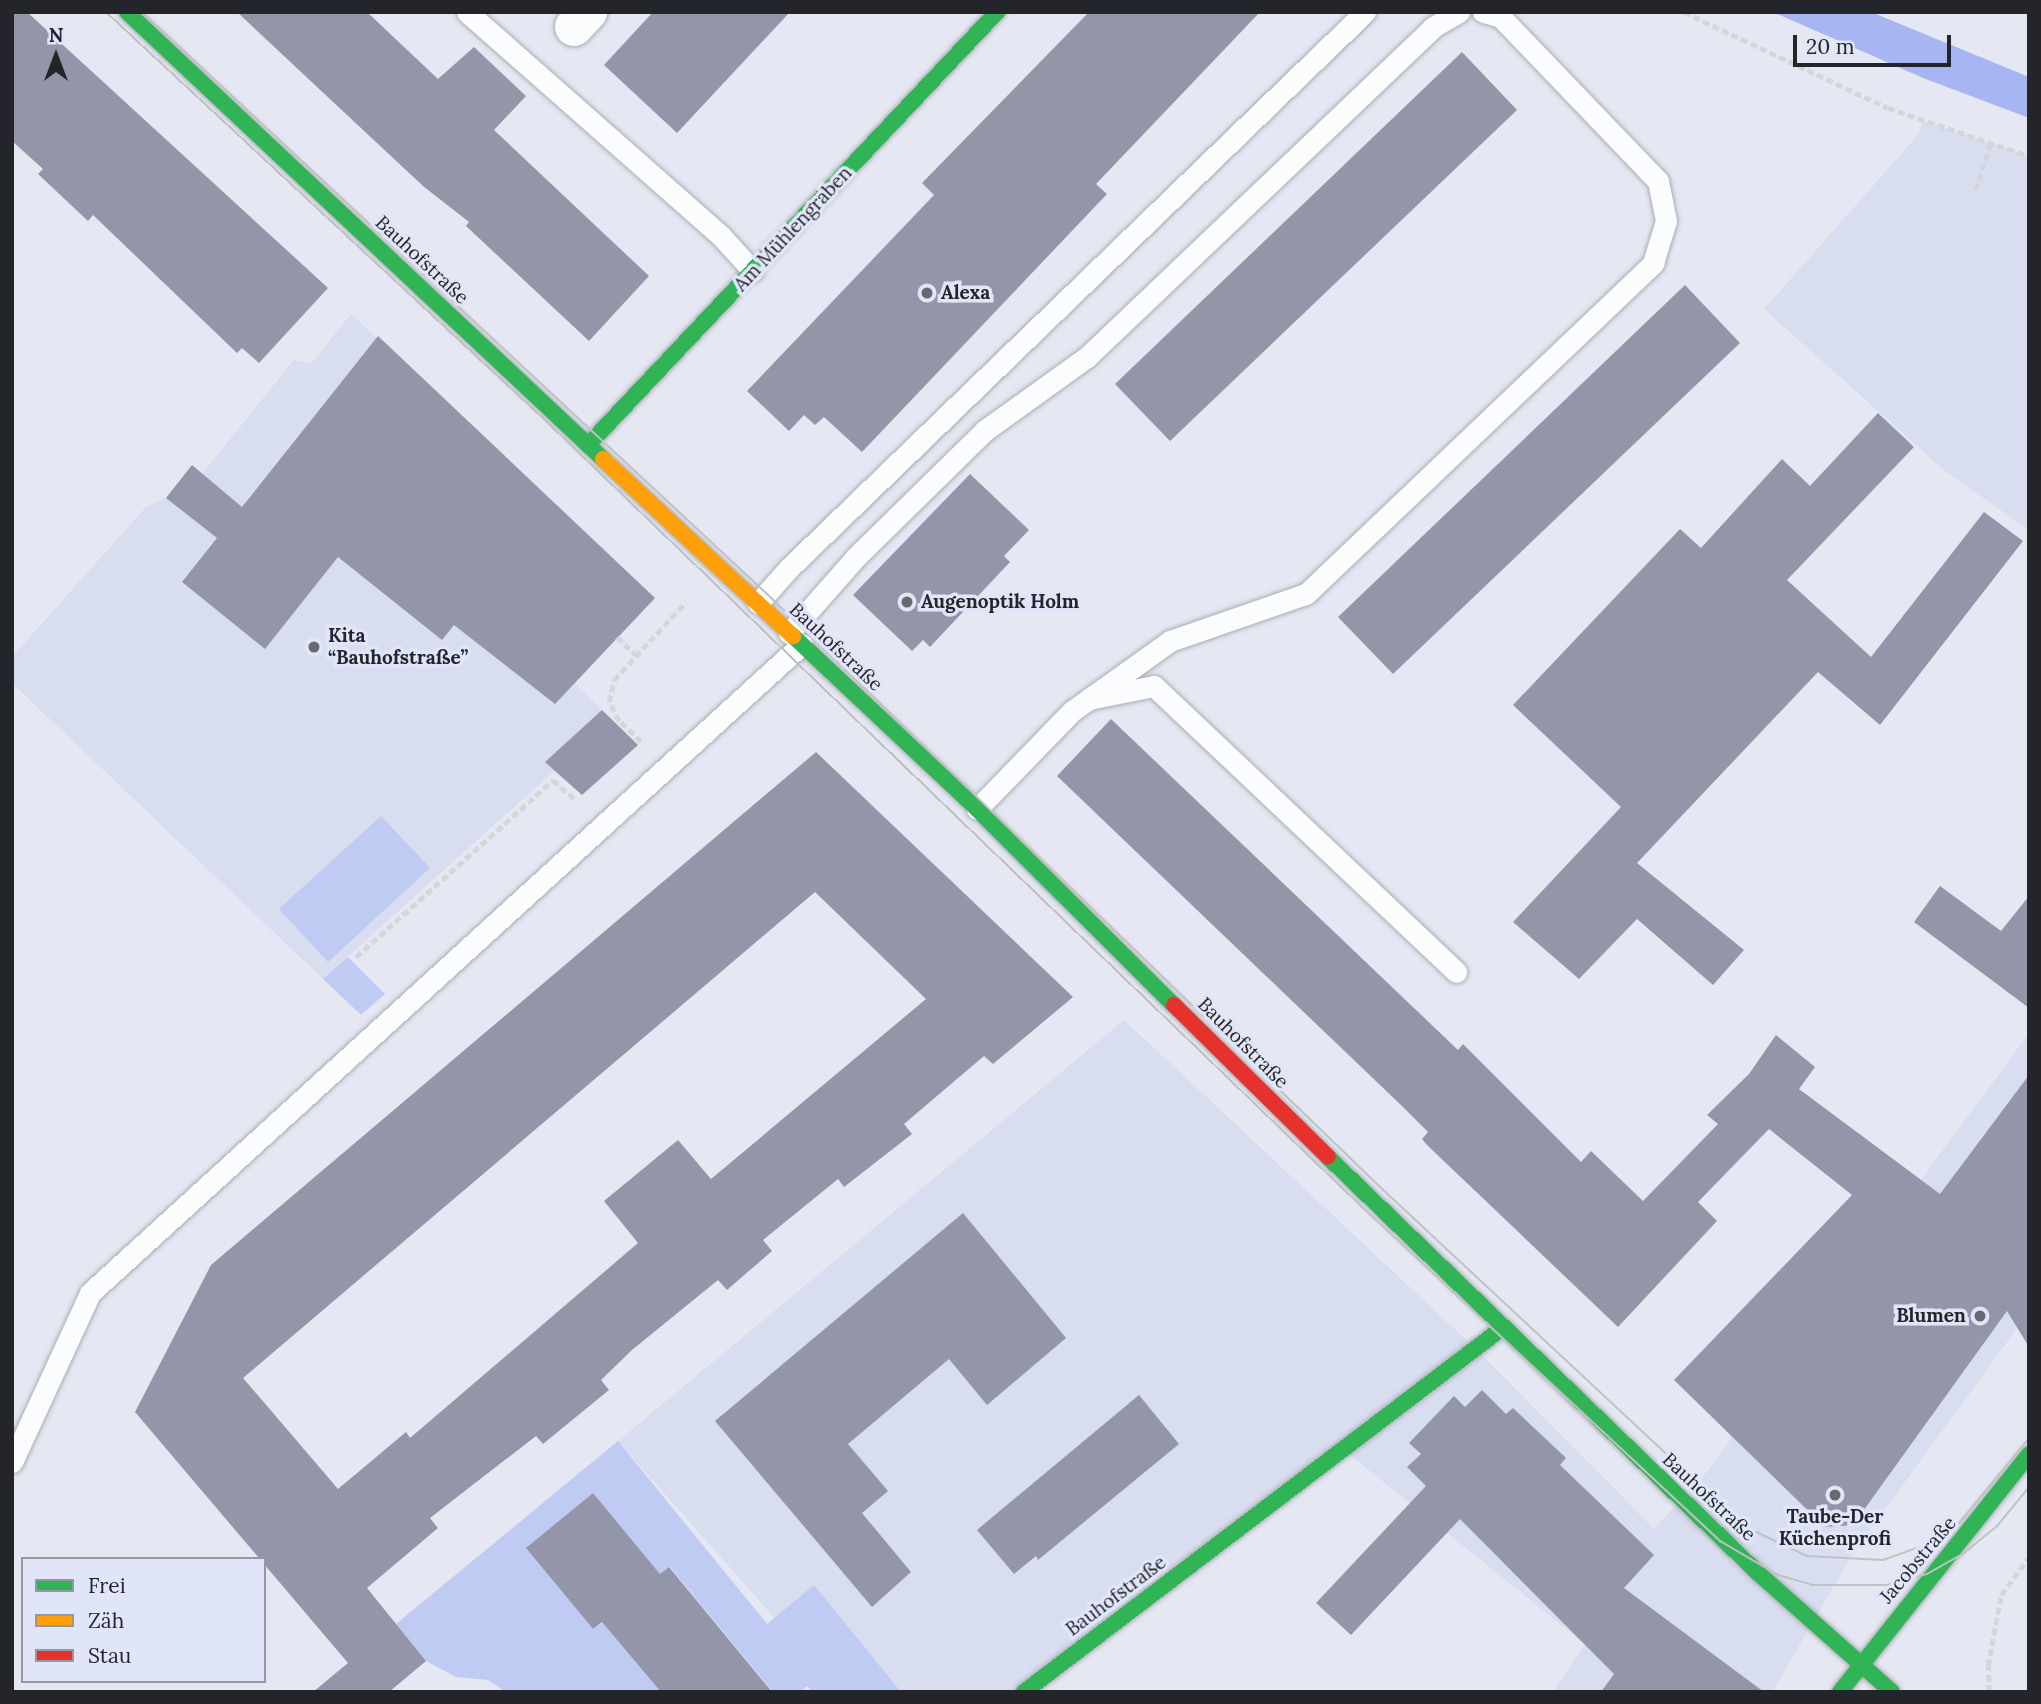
<!DOCTYPE html>
<html>
<head>
<meta charset="utf-8">
<style>
	body { margin:0 }
	#map { position:relative; width:2041px; height:1704px; overflow:hidden; background:#e5e8f2; font-family:Lora,serif }
	div>[style] { position:absolute }
	.built>* { inset:0; background:#d8ddef }
	.green>* { inset:0; background:#c0cbf3 }
	.water>* { inset:0; background:#a7b6f3 }
	.building>* { inset:0; background:#9296a8 }
	.path>* { height:4.5px; margin-top:-2.25px; transform-origin:0; background:repeating-linear-gradient(90deg,#d6d6d9 0 7px,transparent 0 10.5px) }
	.roads { filter:drop-shadow(0 0 2px #abadb4) drop-shadow(0 0 2px #abadb4) }
	.lane>* { height:21px; margin:-10.5px; padding:0 10.5px; transform-origin:10.5px; border-radius:10.5px; background:#fbfcfd }
	.street>* { height:38px; margin:-19px; padding:0 19px; transform-origin:19px; border-radius:19px; background:#fbfcfd }
	.fast>* { height:16px; margin:-8px; padding:0 8px; transform-origin:8px; border-radius:8px; background:#30b455 }
	.slow>* { height:16px; margin:-8px; padding:0 8px; transform-origin:8px; border-radius:8px; background:#ff9f0a }
	.jam>* { height:16px; margin:-8px; padding:0 8px; transform-origin:8px; border-radius:8px; background:#e5322d }
	.tram>* { height:2px; margin:-1px; padding:0 1px; transform-origin:1px; border-radius:1px; background:#c0c1c3 }
	.dots>* { width:19px; height:19px; translate:-50% -50%; box-sizing:border-box; border:4px solid #e0e5f7; border-radius:50% }
	span { translate:-50% -50%; white-space:nowrap; text-align:center; line-height:1.15; -webkit-text-stroke:7px #e0e5f7; paint-order:stroke }
	.street-label { font-size:19px; color:#23252b }
	.poi-label { font-size:19px; color:#23252b; font-weight:700 }
	.left { translate:0 -50%; text-align:left }
	.right { translate:-100% -50%; text-align:right }
	.frame { position:absolute; inset:0; border:14px solid #23252b; pointer-events:none }
	.legend { position:absolute; left:21px; top:1557px; width:245px; height:126px; box-sizing:border-box; background:#e0e5f7; border:2px solid #9498a5; margin:0; padding:9px 12px; list-style:none; font-size:21px; color:#23252b }
	.legend li { display:flex; align-items:center; gap:14px; height:35px }
	.legend b { width:35px; border:2px solid #9498a5 }
	.north { position:absolute; left:21px; top:21px; width:70px; height:70px; -webkit-text-stroke:5px #e0e5f7; paint-order:stroke; rotate:0deg; font-size:19px; font-weight:700; line-height:28px; text-align:center; color:#23252b }
	.north::after { content:''; display:block; margin:auto; width:24px; height:32px; background:#23252b; clip-path:polygon(50% 0,100% 100%,50% 72%,0 100%) }
	.scale { position:absolute; left:1793px; top:35px; width:158px; height:32px; box-sizing:border-box; border:4px solid #23252b; border-top:0; padding-left:9px; font-size:21px; line-height:24px; white-space:nowrap; color:#23252b; -webkit-text-stroke:5px #e0e5f7; paint-order:stroke }
</style>
</head>
<body>
<div id="map">
	<div class="built">
		<div style="clip-path:polygon(1924px 121px,2029px 156px,2029px 530px,1945px 471px,1764px 309px,1918px 135px)"></div>
		<div style="clip-path:polygon(351px 314px,655px 598px,574px 683px,638px 745px,582px 795px,554px 771px,323px 979px,12px 683px,12px 657px,146px 507px,166px 498px,191px 466px,202px 474px,294px 360px,311px 364px)"></div>
		<div style="clip-path:polygon(1124px 1020px,1477px 1350px,1654px 1529px,1705px 1474px,2029px 1033px,2029px 1312px,1853px 1553px,1772px 1692px,1553px 1692px,1585px 1644px,1350px 1455px,1025px 1692px,840px 1692px,618px 1441px)"></div>
	</div>
	<div class="green">
		<div style="clip-path:polygon(381px 816px,430px 868px,328px 962px,279px 909px)"></div>
		<div style="clip-path:polygon(348px 957px,385px 994px,361px 1015px,323px 979px)"></div>
		<div style="clip-path:polygon(618px 1441px,767px 1624px,814px 1585px,901px 1692px,812px 1692px,807px 1686px,800px 1692px,773px 1692px,670px 1567px,660px 1574px,593px 1493px,527px 1549px,593px 1629px,603px 1622px,661px 1692px,506px 1692px,488px 1680px,456px 1677px,426px 1661px,396px 1624px)"></div>
	</div>
	<div class="water">
		<div style="clip-path:polygon(1773px 12px,1871px 12px,2029px 77px,2029px 118px,1923px 78px)"></div>
	</div>
	<div class="building">
		<div style="clip-path:polygon(12px 12px,27px 12px,328px 288px,259px 363px,242px 348px,237px 353px,93px 215px,88px 221px,38px 174px,43px 169px,12px 141px)"></div>
		<div style="clip-path:polygon(237px 12px,367px 12px,438px 79px,474px 47px,526px 96px,494px 130px,649px 276px,589px 341px,466px 226px,469px 222px,423px 186px)"></div>
		<div style="clip-path:polygon(653px 12px,790px 12px,677px 133px,604px 65px)"></div>
		<div style="clip-path:polygon(1089px 12px,1260px 12px,1096px 184px,1107px 194px,862px 452px,824px 417px,815px 425px,804px 415px,789px 431px,747px 391px,934px 195px,922px 183px)"></div>
		<div style="clip-path:polygon(1462px 52px,1517px 110px,1170px 441px,1115px 384px)"></div>
		<div style="clip-path:polygon(1685px 285px,1740px 343px,1393px 674px,1338px 617px)"></div>
		<div style="clip-path:polygon(378px 336px,655px 598px,555px 704px,454px 625px,442px 640px,338px 557px,265px 649px,182px 582px,217px 538px,166px 498px,192px 465px,242px 507px)"></div>
		<div style="clip-path:polygon(1878px 413px,1914px 447px,1787px 580px,1871px 657px,1984px 512px,2023px 541px,1880px 725px,1818px 672px,1637px 863px,1744px 950px,1713px 985px,1637px 919px,1579px 979px,1513px 922px,1621px 807px,1513px 705px,1680px 529px,1701px 548px,1782px 459px,1810px 486px)"></div>
		<div style="clip-path:polygon(970px 474px,1029px 530px,1004px 556px,1010px 562px,930px 647px,923px 640px,912px 651px,853px 595px)"></div>
		<div style="clip-path:polygon(602px 710px,638px 745px,582px 795px,545px 762px)"></div>
		<div style="clip-path:polygon(1111px 719px,1458px 1050px,1463px 1044px,1581px 1162px,1591px 1151px,1643px 1201px,1718px 1124px,1707px 1115px,1749px 1074px,1776px 1035px,1815px 1067px,1799px 1089px,1940px 1194px,2029px 1075px,2029px 1347px,2007px 1311px,1853px 1525px,1825px 1527px,1674px 1380px,1852px 1195px,1769px 1129px,1698px 1202px,1717px 1221px,1618px 1327px,1427px 1145px,1422px 1139px,1428px 1132px,1403px 1107px,1057px 776px)"></div>
		<div style="clip-path:polygon(evenodd,816px 752px,1073px 997px,993px 1064px,984px 1056px,904px 1124px,912px 1134px,844px 1187px,838px 1179px,763px 1240px,772px 1251px,727px 1290px,718px 1280px,632px 1350px,601px 1380px,609px 1390px,543px 1444px,536px 1436px,430px 1518px,438px 1528px,367px 1588px,426px 1661px,389px 1692px,313px 1692px,348px 1663px,135px 1412px,211px 1265px,816px 752px,815px 892px,926px 999px,711px 1179px,678px 1140px,604px 1201px,638px 1243px,410px 1438px,406px 1432px,338px 1489px,243px 1378px,815px 892px)"></div>
		<div style="clip-path:polygon(1940px 886px,2001px 931px,2029px 896px,2029px 1008px,1914px 922px)"></div>
		<div style="clip-path:polygon(963px 1213px,1066px 1338px,987px 1405px,949px 1359px,848px 1444px,888px 1491px,862px 1513px,911px 1572px,872px 1607px,715px 1421px)"></div>
		<div style="clip-path:polygon(1482px 1390px,1506px 1414px,1513px 1408px,1566px 1458px,1560px 1465px,1654px 1555px,1624px 1588px,1764px 1692px,1601px 1692px,1614px 1674px,1460px 1519px,1351px 1635px,1316px 1603px,1426px 1486px,1407px 1467px,1421px 1454px,1409px 1443px,1454px 1396px,1465px 1407px)"></div>
		<div style="clip-path:polygon(1139px 1395px,1179px 1444px,1038px 1560px,1036px 1556px,1014px 1574px,977px 1530px)"></div>
		<div style="clip-path:polygon(593px 1493px,660px 1574px,669px 1567px,772px 1692px,661px 1692px,602px 1622px,593px 1629px,526px 1548px)"></div>
	</div>
	<div class="path">
		<div style="left:1684px;top:12px;width:225px;rotate:25.2deg"></div>
		<div style="left:1888px;top:108px;width:149px;rotate:18.8deg"></div>
		<div style="left:1975px;top:190px;width:50px;rotate:-71.2deg"></div>
		<div style="left:617px;top:637px;width:26px;rotate:43deg"></div>
		<div style="left:641px;top:742px;width:30px;rotate:-136deg"></div>
		<div style="left:619px;top:721px;width:21px;rotate:-118deg"></div>
		<div style="left:609px;top:702px;width:23px;rotate:-77deg"></div>
		<div style="left:614px;top:680px;width:106px;rotate:-47.3deg"></div>
		<div style="left:356px;top:957px;width:265px;rotate:-41.9deg"></div>
		<div style="left:553px;top:780px;width:30px;rotate:41deg"></div>
		<div style="left:1989px;top:1692px;width:26px;rotate:-92deg"></div>
		<div style="left:1988px;top:1666px;width:72px;rotate:-79.6deg"></div>
		<div style="left:2001px;top:1595px;width:47px;rotate:-53.6deg"></div>
	</div>
	<div class="roads">
		<div class="lane">
			<div style="left:467px;top:12px;width:339px;rotate:41.4deg"></div>
			<div style="left:721px;top:236px;width:47px;rotate:47.6deg"></div>
			<div style="left:758px;top:603px;width:47px;rotate:-48.5deg"></div>
			<div style="left:789px;top:568px;width:801px;rotate:-43.99deg"></div>
			<div style="left:789px;top:633px;width:101px;rotate:-48.6deg"></div>
			<div style="left:856px;top:557px;width:180px;rotate:-44.5deg"></div>
			<div style="left:984px;top:431px;width:127px;rotate:-35.7deg"></div>
			<div style="left:1087px;top:357px;width:478px;rotate:-43.6deg"></div>
			<div style="left:1433px;top:27px;width:30px;rotate:-30deg"></div>
			<div style="left:1089px;top:699px;width:100px;rotate:-35.6deg"></div>
			<div style="left:1170px;top:641px;width:144px;rotate:-19.1deg"></div>
			<div style="left:1306px;top:594px;width:480px;rotate:-43.6deg"></div>
			<div style="left:1653px;top:263px;width:44px;rotate:-72.8deg"></div>
			<div style="left:1666px;top:221px;width:41px;rotate:-101.3deg"></div>
			<div style="left:1658px;top:181px;width:227px;rotate:-133.8deg"></div>
			<div style="left:1501px;top:17px;width:19px;rotate:-164deg"></div>
			<div style="left:977px;top:809px;width:136px;rotate:-45.9deg"></div>
			<div style="left:1072px;top:711px;width:21px;rotate:-35deg"></div>
			<div style="left:1089px;top:699px;width:66px;rotate:-11.3deg"></div>
			<div style="left:1154px;top:686px;width:416px;rotate:43.4deg"></div>
			<div style="left:12px;top:1462px;width:186px;rotate:-65.2deg"></div>
			<div style="left:90px;top:1293px;width:963px;rotate:-42.35deg"></div>
		</div>
		<div class="street">
			<div style="left:574px;top:27px;width:21px;rotate:-47deg"></div>
		</div>
		<div class="fast">
			<div style="left:127px;top:12px;width:653px;rotate:43.2deg"></div>
			<div style="left:588px;top:445px;width:596px;rotate:-46.63deg"></div>
			<div style="left:793px;top:636px;width:253px;rotate:43.2deg"></div>
			<div style="left:977px;top:809px;width:278px;rotate:44.9deg"></div>
			<div style="left:1328px;top:1157px;width:598px;rotate:44.05deg"></div>
			<div style="left:1758px;top:1573px;width:179px;rotate:41.6deg"></div>
			<div style="left:1024px;top:1692px;width:599px;rotate:-37.27deg"></div>
			<div style="left:1840px;top:1692px;width:304px;rotate:-51.5deg"></div>
		</div>
		<div class="slow">
			<div style="left:603px;top:459px;width:260px;rotate:43deg"></div>
		</div>
		<div class="jam">
			<div style="left:1174px;top:1005px;width:216px;rotate:44.6deg"></div>
		</div>
	</div>
	<div class="tram">
		<div style="left:106px;top:12px;width:602px;rotate:42.91deg"></div>
		<div style="left:547px;top:422px;width:1134px;rotate:43.93deg"></div>
		<div style="left:1364px;top:1209px;width:487px;rotate:43deg"></div>
		<div style="left:1720px;top:1541px;width:67px;rotate:30.4deg"></div>
		<div style="left:1778px;top:1575px;width:35px;rotate:16deg"></div>
		<div style="left:1812px;top:1585px;width:75px"></div>
		<div style="left:1887px;top:1585px;width:41px;rotate:-15.4deg"></div>
		<div style="left:1927px;top:1574px;width:43px;rotate:-29.6deg"></div>
		<div style="left:1964px;top:1553px;width:43px;rotate:-39.3deg"></div>
		<div style="left:1997px;top:1526px;width:50px;rotate:-50.6deg"></div>
		<div style="left:142px;top:12px;width:854px;rotate:42.96deg"></div>
		<div style="left:767px;top:594px;width:853px;rotate:44.05deg"></div>
		<div style="left:1380px;top:1187px;width:476px;rotate:43deg"></div>
		<div style="left:1728px;top:1512px;width:32px;rotate:36deg"></div>
		<div style="left:1754px;top:1531px;width:59px;rotate:25.3deg"></div>
		<div style="left:1807px;top:1556px;width:76px;rotate:3deg"></div>
		<div style="left:1883px;top:1560px;width:56px;rotate:-19.7deg"></div>
		<div style="left:1936px;top:1541px;width:29px;rotate:-38deg"></div>
		<div style="left:1959px;top:1523px;width:110px;rotate:-50.5deg"></div>
	</div>
	<div class="dots">
		<div style="left:927px;top:293px;background:#676971"></div>
		<div style="left:907px;top:602px;background:#676971"></div>
		<div style="left:314px;top:647px;background:#676971"></div>
		<div style="left:1980px;top:1316px;background:#676971"></div>
		<div style="left:1835px;top:1495px;background:#676971"></div>
	</div>
	<div class="street-label">
		<span style="left:793px;top:229px;rotate:-47deg">Am Mühlengraben</span>
		<span style="left:422px;top:260px;rotate:43deg">Bauhofstraße</span>
		<span style="left:836px;top:647px;rotate:43deg">Bauhofstraße</span>
		<span style="left:1243px;top:1043px;rotate:45deg">Bauhofstraße</span>
		<span style="left:1709px;top:1497px;rotate:43deg">Bauhofstraße</span>
		<span style="left:1918px;top:1560px;rotate:-50deg">Jacobstraße</span>
		<span style="left:1116px;top:1596px;rotate:-37deg">Bauhofstraße</span>
	</div>
	<div class="poi-label">
		<span class="left" style="left:941px;top:293px">Alexa</span>
		<span class="left" style="left:921px;top:602px">Augenoptik Holm</span>
		<span class="left" style="left:328px;top:647px">Kita<br>“Bauhofstraße”</span>
		<span class="right" style="left:1966px;top:1316px">Blumen</span>
		<span style="left:1835px;top:1528px">Taube-Der<br>Küchenprofi</span>
	</div>
	<div class="frame"></div>
	<ul class="legend">
	<li><b style="height:9px;background:#30b455"></b>Frei</li>
	<li><b style="height:9px;background:#ff9f0a"></b>Zäh</li>
	<li><b style="height:9px;background:#e5322d"></b>Stau</li>
	</ul>
	<div class="north">N</div>
	<div class="scale">20 m</div>
</div>
</body>
</html>
